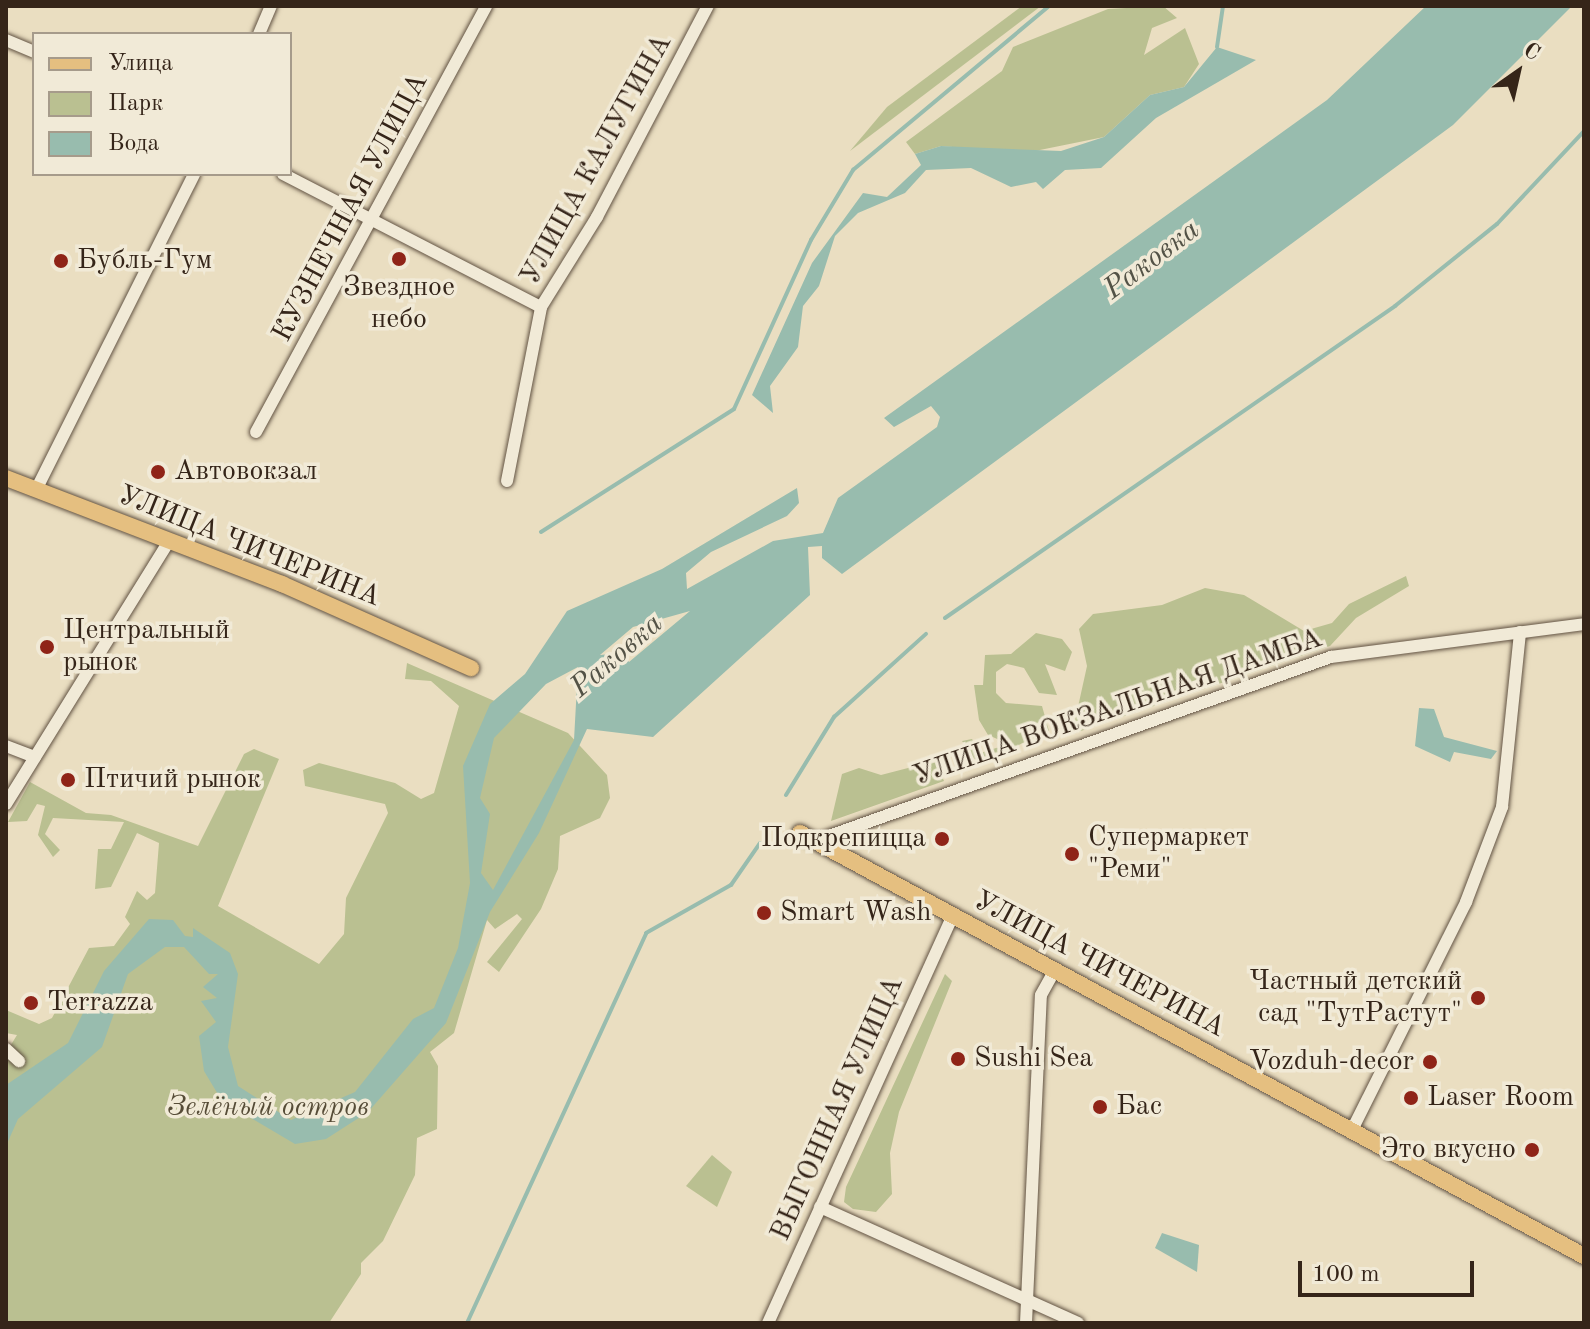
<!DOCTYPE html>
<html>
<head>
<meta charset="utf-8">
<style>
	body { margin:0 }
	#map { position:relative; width:1590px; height:1329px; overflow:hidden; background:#eadec1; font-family:"Old Standard TT",serif }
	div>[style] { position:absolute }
	.green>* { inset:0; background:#bac091 }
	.water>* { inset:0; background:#98bcae }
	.stream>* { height:4px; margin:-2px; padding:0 2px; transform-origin:2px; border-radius:2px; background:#98bcae }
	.roads { filter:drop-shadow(0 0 2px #625343) drop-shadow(0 0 2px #625343) }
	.minor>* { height:12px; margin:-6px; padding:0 6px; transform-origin:6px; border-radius:6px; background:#f1ead7 }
	.major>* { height:16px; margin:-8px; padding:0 8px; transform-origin:8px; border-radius:8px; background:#e5bf80 }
	.dots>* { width:22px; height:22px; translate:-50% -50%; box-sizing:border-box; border:4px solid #f1ead7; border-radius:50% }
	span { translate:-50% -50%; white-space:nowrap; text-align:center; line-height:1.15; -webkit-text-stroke:7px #f1ead7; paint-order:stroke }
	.street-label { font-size:28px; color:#352519 }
	.poi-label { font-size:28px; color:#352519 }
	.left { translate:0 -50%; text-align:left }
	.right { translate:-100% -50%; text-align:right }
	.park-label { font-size:28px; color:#564c37; font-style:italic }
	.water-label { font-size:30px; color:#535246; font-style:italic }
	.frame { position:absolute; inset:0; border:8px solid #352519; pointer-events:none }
	.legend { position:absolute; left:32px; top:32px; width:260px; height:144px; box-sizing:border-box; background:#f1ead7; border:2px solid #a69b8b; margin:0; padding:10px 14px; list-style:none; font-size:24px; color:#352519 }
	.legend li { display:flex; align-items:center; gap:16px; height:40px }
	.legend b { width:40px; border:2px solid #a69b8b }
	.north { position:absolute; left:1478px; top:32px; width:80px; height:80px; -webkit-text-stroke:6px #f1ead7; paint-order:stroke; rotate:34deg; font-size:22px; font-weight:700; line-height:32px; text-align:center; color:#352519 }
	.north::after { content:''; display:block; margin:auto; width:28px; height:36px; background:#352519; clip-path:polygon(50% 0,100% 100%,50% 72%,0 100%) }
	.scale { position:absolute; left:1298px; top:1261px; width:176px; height:36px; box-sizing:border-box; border:4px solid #352519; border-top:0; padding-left:10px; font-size:24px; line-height:28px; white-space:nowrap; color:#352519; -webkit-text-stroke:6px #f1ead7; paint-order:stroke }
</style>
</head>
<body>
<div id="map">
	<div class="green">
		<div style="clip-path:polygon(1022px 6px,1041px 6px,850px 151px,887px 107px)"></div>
		<div style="clip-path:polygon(1163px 6px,1177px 18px,1152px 28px,1144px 55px,1185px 28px,1199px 64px,1184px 87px,1150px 95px,1104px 137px,1025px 153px,941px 146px,915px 154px,906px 142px,1002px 71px,1013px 47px,1108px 9px)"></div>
		<div style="clip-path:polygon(1406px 576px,1409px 586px,1356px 618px,1330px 646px,1072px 734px,1087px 666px,1079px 629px,1093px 614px,1162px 605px,1205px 588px,1244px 595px,1304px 631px,1332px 623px,1349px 604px)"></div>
		<div style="clip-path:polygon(1036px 633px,1062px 639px,1072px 652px,1065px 671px,1045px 664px,1057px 695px,1039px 693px,1024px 668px,1007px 664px,996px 672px,996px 693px,1006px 703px,1042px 706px,1049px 731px,978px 764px,962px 741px,972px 739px,980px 753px,1009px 744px,988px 735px,979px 720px,974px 685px,983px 685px,985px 655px,1011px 654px)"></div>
		<div style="clip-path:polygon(407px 663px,568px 733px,607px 775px,610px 798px,600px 818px,560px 836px,558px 869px,541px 909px,499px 972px,487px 962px,522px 919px,517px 914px,495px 929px,487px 920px,454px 1033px,430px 1052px,438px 1066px,437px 1129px,417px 1138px,415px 1175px,383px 1241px,361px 1263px,361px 1274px,329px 1323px,6px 1323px,6px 1053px,17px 1035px,6px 1033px,6px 1010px,39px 1024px,52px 1018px,89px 948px,114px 946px,130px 924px,125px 917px,137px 891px,147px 900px,155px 893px,159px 843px,137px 833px,111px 887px,95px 889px,98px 849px,111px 849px,124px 822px,53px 818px,45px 834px,60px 850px,53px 857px,38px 835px,45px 806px,37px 804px,27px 821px,8px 822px,30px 782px,86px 813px,111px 815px,198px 846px,244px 754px,254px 749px,279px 759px,218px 906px,319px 964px,344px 934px,346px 898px,388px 813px,385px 804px,305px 786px,303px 770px,319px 763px,395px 783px,421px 799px,434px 793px,459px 706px,431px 681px,405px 679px)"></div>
		<div style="clip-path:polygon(935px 761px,944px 781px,831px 821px,842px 774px,859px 768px,881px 775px)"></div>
		<div style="clip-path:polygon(945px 974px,952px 981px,899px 1112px,890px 1153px,892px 1194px,876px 1212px,853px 1209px,844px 1202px,846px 1187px)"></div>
		<div style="clip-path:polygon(712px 1155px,732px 1172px,717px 1207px,686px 1186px)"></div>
	</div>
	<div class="water">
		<div style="clip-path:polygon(evenodd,1426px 6px,1572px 6px,1453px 125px,842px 574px,822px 558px,822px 546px,808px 547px,810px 595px,653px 737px,587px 729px,539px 833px,490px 912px,446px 1023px,368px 1112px,326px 1139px,295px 1144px,222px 1101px,204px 1071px,199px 1036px,216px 1022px,201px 1001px,217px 998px,203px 987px,218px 974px,209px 974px,184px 947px,165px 947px,128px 974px,102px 1047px,18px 1119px,6px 1146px,6px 1085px,68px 1043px,104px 971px,149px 919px,173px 920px,185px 936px,193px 937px,193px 928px,230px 953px,238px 974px,228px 1047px,238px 1086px,291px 1120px,355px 1092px,413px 1019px,434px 1008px,458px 948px,470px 883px,463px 766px,490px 704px,525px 674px,567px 611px,662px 569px,797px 488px,799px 503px,787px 516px,711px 552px,686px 573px,687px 589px,773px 541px,823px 533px,838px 498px,937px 427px,940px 417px,931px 406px,894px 427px,884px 418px,1327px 100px,1426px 6px,690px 611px,629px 662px,622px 653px,600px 655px,633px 627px,690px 611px,1426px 6px,578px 667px,574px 740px,493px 890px,481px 873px,490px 814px,480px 798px,494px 738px,546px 684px,578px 667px)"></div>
		<div style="clip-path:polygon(1217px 47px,1256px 60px,1156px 118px,1101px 168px,1065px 170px,1043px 189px,1036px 182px,1011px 187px,971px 168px,926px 170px,905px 193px,858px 213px,835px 236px,819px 286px,803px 306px,798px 347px,770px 386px,773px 413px,752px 395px,812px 263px,863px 193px,887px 197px,921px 165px,915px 154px,941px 146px,1061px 151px,1104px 137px,1150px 95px,1184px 87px)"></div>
		<div style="clip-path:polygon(1419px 708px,1434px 709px,1444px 737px,1497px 751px,1491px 759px,1454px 752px,1450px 762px,1415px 746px)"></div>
		<div style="clip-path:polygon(1162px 1233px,1199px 1245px,1197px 1272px,1155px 1248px)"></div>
	</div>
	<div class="stream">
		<div style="left:1217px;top:47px;width:41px;rotate:-81.7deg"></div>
		<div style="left:541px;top:532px;width:229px;rotate:-32.5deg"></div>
		<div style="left:734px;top:409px;width:186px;rotate:-65.5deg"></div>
		<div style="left:811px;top:240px;width:82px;rotate:-59deg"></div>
		<div style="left:853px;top:170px;width:256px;rotate:-39.9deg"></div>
		<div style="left:945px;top:618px;width:548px;rotate:-34.73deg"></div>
		<div style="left:1395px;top:306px;width:131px;rotate:-38.8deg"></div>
		<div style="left:1497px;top:224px;width:127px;rotate:-46.9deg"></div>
		<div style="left:786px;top:795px;width:92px;rotate:-58.4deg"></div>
		<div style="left:834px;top:717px;width:124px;rotate:-42.1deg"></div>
		<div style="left:467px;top:1323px;width:429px;rotate:-65.3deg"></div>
		<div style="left:646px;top:933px;width:98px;rotate:-29.5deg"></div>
		<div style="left:731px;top:885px;width:51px;rotate:-55.4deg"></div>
	</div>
	<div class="roads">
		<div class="minor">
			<div style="left:259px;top:34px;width:30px;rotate:-67deg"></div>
			<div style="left:6px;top:40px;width:30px;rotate:23deg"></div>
			<div style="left:283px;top:174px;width:290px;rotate:27.3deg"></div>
			<div style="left:256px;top:432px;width:484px;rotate:-61.6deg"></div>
			<div style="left:507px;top:481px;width:177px;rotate:-78.9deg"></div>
			<div style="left:541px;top:307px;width:106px;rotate:-58.1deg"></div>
			<div style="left:597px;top:217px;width:238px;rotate:-62.3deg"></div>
			<div style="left:36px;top:490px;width:353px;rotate:-63.4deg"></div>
			<div style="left:6px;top:746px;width:31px;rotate:21deg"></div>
			<div style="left:6px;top:804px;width:309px;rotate:-58.2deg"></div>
			<div style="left:815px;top:841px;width:548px;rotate:-19.63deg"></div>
			<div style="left:1331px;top:657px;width:255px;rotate:-7.4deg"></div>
			<div style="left:6px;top:1049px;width:18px;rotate:43deg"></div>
			<div style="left:1352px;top:1130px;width:255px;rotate:-63.4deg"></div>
			<div style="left:1466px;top:902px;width:102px;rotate:-69.2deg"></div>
			<div style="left:1502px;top:807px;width:176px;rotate:-84.1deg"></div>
			<div style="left:820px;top:1207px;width:283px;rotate:24.2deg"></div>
			<div style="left:768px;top:1323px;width:448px;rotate:-65.6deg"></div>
			<div style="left:1026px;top:1323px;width:328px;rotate:-87.4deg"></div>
			<div style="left:1041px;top:995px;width:29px;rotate:-61deg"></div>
		</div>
		<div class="major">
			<div style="left:6px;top:478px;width:296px;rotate:21deg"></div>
			<div style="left:282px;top:584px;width:207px;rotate:24deg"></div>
			<div style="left:800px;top:833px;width:891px;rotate:28.35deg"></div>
		</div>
	</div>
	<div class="dots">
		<div style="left:399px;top:259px;background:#8f2418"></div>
		<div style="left:61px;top:261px;background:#8f2418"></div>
		<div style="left:158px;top:472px;background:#8f2418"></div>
		<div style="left:47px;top:647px;background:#8f2418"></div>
		<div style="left:68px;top:780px;background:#8f2418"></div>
		<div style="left:942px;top:839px;background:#8f2418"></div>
		<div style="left:1072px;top:854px;background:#8f2418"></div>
		<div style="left:764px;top:913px;background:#8f2418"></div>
		<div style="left:1478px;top:998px;background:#8f2418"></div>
		<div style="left:31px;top:1003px;background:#8f2418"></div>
		<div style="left:958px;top:1059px;background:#8f2418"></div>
		<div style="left:1430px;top:1062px;background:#8f2418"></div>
		<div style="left:1411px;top:1098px;background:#8f2418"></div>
		<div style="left:1100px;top:1107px;background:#8f2418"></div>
		<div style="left:1532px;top:1150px;background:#8f2418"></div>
	</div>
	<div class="street-label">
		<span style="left:597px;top:160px;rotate:-61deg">УЛИЦА КАЛУГИНА</span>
		<span style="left:351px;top:208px;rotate:-62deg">КУЗНЕЧНАЯ УЛИЦА</span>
		<span style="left:249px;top:547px;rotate:22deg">УЛИЦА ЧИЧЕРИНА</span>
		<span style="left:1118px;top:708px;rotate:-19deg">УЛИЦА ВОКЗАЛЬНАЯ ДАМБА</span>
		<span style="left:1099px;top:965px;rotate:28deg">УЛИЦА ЧИЧЕРИНА</span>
		<span style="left:838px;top:1109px;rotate:-66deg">ВЫГОННАЯ УЛИЦА</span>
	</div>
	<div class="poi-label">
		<span class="left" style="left:77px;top:261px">Бубль-Гум</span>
		<span style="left:399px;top:304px">Звездное<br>небо</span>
		<span class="left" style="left:174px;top:472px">Автовокзал</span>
		<span class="left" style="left:63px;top:647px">Центральный<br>рынок</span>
		<span class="left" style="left:84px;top:780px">Птичий рынок</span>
		<span class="left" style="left:1088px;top:854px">Супермаркет<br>"Реми"</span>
		<span class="right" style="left:926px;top:839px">Подкрепицца</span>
		<span class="left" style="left:780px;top:913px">Smart Wash</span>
		<span class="right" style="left:1462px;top:998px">Частный детский<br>сад "ТутРастут"</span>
		<span class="left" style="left:47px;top:1003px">Terrazza</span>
		<span class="left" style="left:974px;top:1059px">Sushi Sea</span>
		<span class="right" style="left:1414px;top:1062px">Vozduh-decor</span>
		<span class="left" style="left:1427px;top:1098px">Laser Room</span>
		<span class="left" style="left:1116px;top:1107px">Бас</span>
		<span class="right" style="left:1516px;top:1150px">Это вкусно</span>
	</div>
	<div class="park-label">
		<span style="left:268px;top:1108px">Зелёный остров</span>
	</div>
	<div class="water-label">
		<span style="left:1152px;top:260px;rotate:-37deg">Раковка</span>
		<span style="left:617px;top:656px;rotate:-41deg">Раковка</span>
	</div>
	<div class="frame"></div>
	<ul class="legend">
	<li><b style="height:10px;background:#e5bf80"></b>Улица</li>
	<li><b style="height:22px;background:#bac091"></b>Парк</li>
	<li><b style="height:22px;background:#98bcae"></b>Вода</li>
	</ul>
	<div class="north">С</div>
	<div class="scale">100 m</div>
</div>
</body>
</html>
